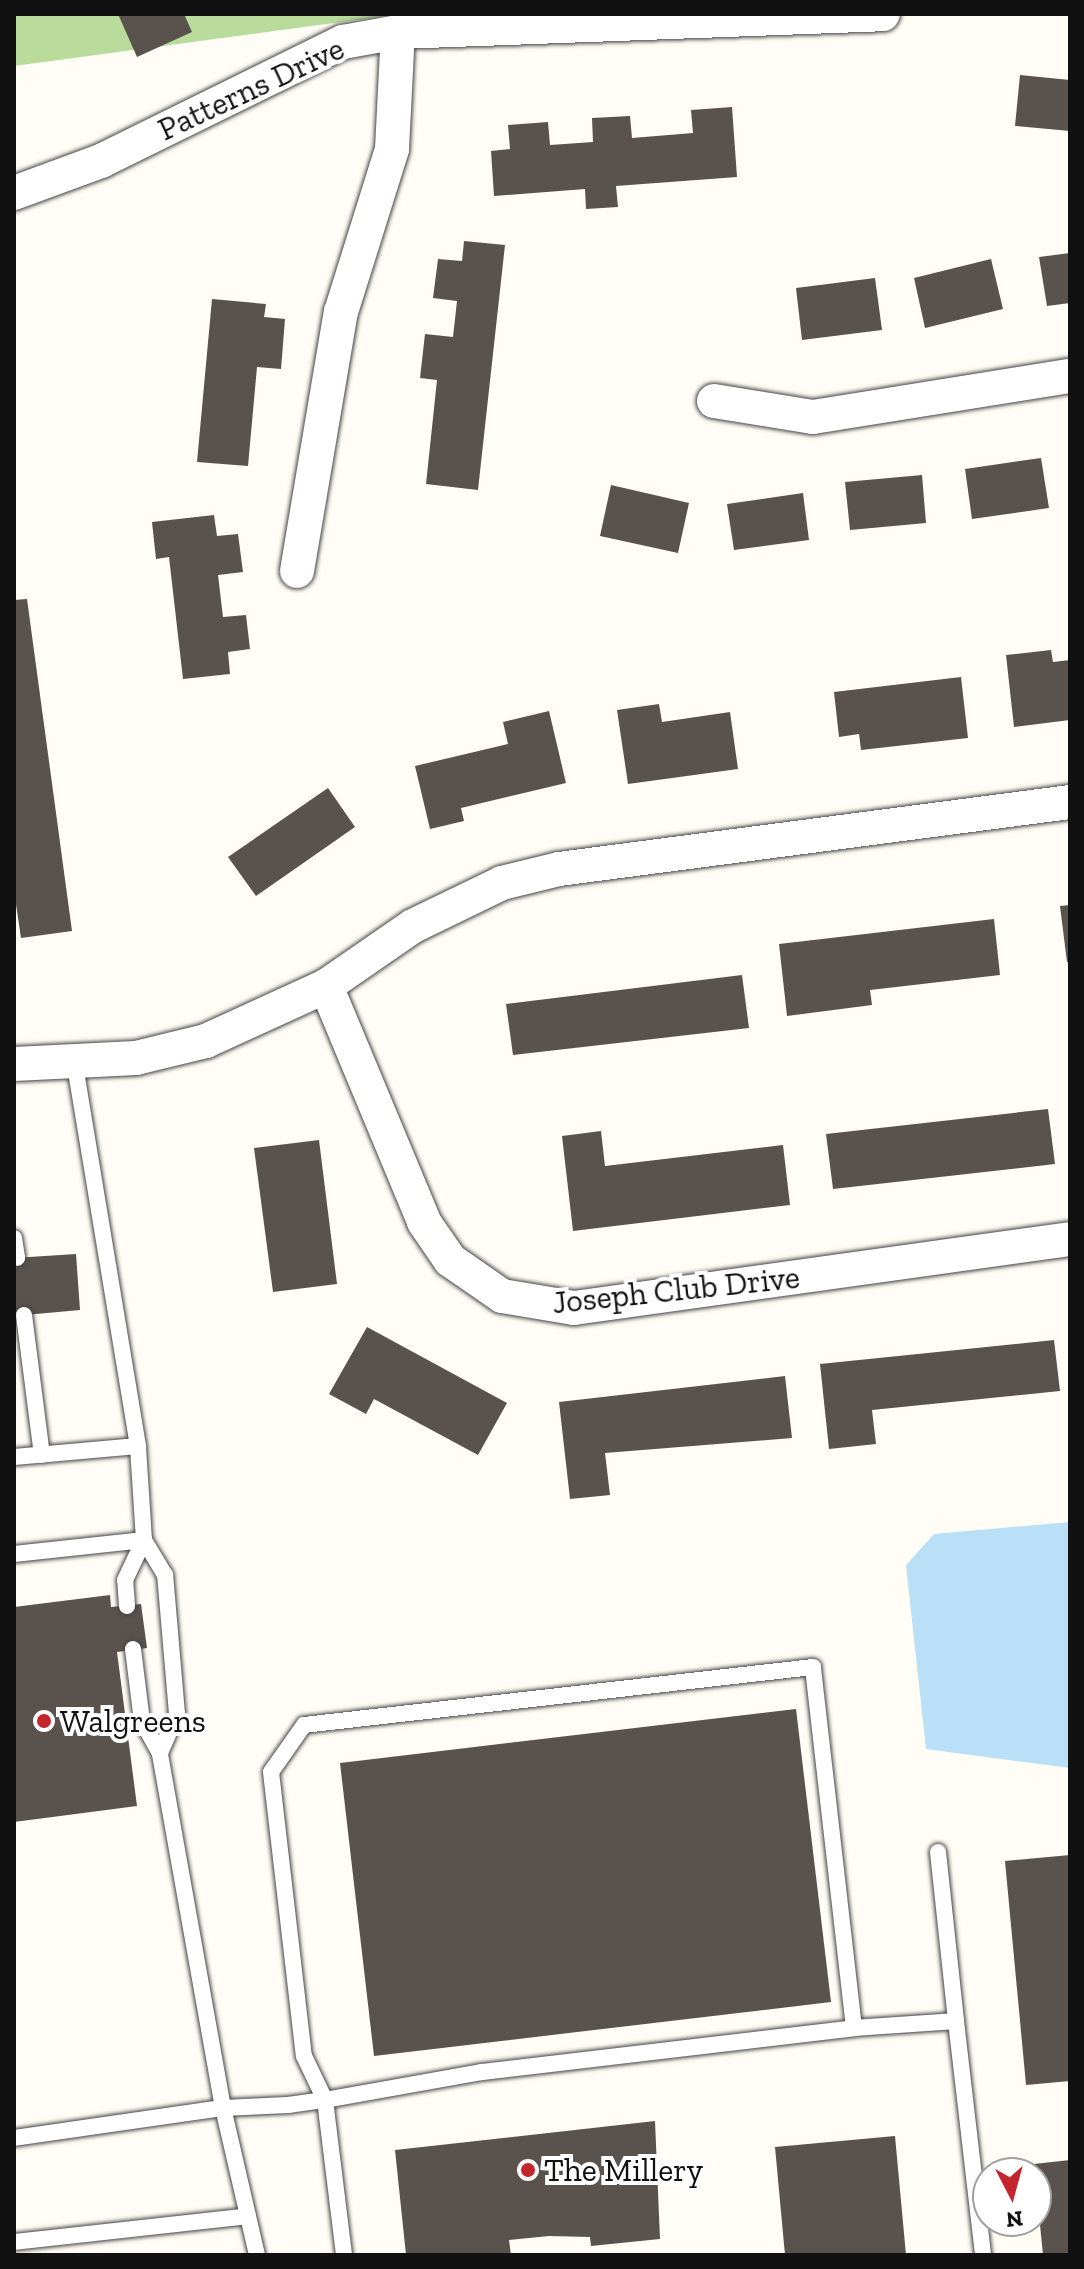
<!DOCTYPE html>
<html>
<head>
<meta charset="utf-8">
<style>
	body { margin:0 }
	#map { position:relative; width:1084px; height:2269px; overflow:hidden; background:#fffdf5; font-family:"Zilla Slab",serif }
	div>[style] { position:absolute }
	.forest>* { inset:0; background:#b9dc9c }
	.water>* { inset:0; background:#b9e0f7 }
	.building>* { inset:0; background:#5a524d }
	.roads { filter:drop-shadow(0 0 2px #444) drop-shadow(0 0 2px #444) }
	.service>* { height:16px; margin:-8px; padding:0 8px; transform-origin:8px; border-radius:8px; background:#fff }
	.minor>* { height:34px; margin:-17px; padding:0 17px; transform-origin:17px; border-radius:17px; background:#fff }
	.dots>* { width:22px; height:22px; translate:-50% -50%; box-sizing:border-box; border:4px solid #fff; border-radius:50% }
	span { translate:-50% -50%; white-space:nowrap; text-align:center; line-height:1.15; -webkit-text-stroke:8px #fff; paint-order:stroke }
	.street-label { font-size:32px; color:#111 }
	.poi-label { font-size:32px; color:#111 }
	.left { translate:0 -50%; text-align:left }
	.frame { position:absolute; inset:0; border:16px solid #111; pointer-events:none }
	.north { position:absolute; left:972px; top:2157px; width:80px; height:80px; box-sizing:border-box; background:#fff; border:2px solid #a0a0a0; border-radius:50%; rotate:174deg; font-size:22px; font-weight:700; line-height:32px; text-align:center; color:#111 }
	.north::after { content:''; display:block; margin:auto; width:28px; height:36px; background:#c4262e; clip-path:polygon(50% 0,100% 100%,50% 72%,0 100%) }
</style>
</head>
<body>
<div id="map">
	<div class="forest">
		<div style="clip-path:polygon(14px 14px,400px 14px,14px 66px)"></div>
	</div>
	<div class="water">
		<div style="clip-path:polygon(1070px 1522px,1070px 1768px,926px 1749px,906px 1565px,934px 1534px)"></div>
	</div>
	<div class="building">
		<div style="clip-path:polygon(118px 14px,184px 14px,192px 32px,137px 57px)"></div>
		<div style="clip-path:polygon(1020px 75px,1070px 80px,1070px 131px,1015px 126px)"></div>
		<div style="clip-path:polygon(732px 107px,737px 177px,616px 186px,618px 207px,586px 209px,585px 189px,494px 196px,491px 151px,510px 149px,508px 125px,548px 122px,550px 145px,593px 142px,592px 118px,630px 116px,632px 138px,693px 133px,691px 110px)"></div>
		<div style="clip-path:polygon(464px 241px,505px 245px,478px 490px,426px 484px,437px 380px,420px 378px,425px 334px,453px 337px,457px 301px,433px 298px,438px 259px,462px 261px)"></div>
		<div style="clip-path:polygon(1070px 253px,1070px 303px,1047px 306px,1039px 257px)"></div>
		<div style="clip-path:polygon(991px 259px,1003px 309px,925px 328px,914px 278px)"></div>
		<div style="clip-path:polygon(875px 278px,882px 330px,802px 340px,796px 288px)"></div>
		<div style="clip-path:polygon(212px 299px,266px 304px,264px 317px,285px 319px,281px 369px,257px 367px,248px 466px,197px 462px)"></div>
		<div style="clip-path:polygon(1041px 458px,1049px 508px,972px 519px,965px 469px)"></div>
		<div style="clip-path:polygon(922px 475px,926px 523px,850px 530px,845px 482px)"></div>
		<div style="clip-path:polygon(611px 485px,689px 503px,678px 553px,600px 536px)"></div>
		<div style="clip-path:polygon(803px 493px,809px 540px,734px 550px,727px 504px)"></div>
		<div style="clip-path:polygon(214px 515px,217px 536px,238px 534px,243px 572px,218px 575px,223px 617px,246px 615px,250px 649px,228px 652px,230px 674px,183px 679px,169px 557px,156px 559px,152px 522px)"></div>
		<div style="clip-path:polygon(27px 599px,72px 931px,21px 938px,14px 891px,14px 600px)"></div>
		<div style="clip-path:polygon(1051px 650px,1053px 662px,1070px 660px,1070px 720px,1014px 727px,1006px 655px)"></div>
		<div style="clip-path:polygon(961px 677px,968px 738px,861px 750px,859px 734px,839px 737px,834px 692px)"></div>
		<div style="clip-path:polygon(659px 704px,662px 722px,730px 712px,738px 769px,628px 784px,617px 710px)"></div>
		<div style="clip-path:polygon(549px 711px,566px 783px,461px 808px,464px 821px,430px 829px,415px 766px,508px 744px,503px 722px)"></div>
		<div style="clip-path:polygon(328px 788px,355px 827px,256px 896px,228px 857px)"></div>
		<div style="clip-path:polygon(1070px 905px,1070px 962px,1067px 962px,1060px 906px)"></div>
		<div style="clip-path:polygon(994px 919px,1000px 975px,870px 990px,872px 1005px,787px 1016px,779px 944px)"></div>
		<div style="clip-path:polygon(742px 975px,749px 1028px,513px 1055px,506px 1004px)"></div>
		<div style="clip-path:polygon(1048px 1109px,1055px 1164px,833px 1189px,826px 1134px)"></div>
		<div style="clip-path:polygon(601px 1131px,605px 1166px,783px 1145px,790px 1205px,573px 1231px,562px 1136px)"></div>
		<div style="clip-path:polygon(319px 1140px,337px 1284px,273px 1292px,254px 1148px)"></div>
		<div style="clip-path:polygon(76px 1254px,80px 1310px,14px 1316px,14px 1258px)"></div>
		<div style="clip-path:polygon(367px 1327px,507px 1403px,478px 1455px,374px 1399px,366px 1414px,329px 1394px)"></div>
		<div style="clip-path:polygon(1054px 1340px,1060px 1391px,872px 1410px,876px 1444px,829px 1449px,820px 1364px)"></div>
		<div style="clip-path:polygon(785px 1376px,792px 1438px,605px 1453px,610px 1495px,570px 1499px,559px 1402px)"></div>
		<div style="clip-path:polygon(110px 1595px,111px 1607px,141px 1604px,147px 1648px,117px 1652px,137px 1806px,14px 1822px,14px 1607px)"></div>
		<div style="clip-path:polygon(796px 1709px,831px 2002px,374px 2056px,340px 1763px)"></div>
		<div style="clip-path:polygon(1070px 1855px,1070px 2081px,1026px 2085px,1005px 1861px)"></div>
		<div style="clip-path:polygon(655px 2121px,660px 2239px,591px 2246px,590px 2237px,549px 2236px,509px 2240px,511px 2255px,406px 2255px,395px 2150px)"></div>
		<div style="clip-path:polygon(895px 2136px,906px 2255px,785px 2255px,775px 2147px)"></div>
		<div style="clip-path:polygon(1070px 2160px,1070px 2255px,1043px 2255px,1034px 2164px)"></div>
	</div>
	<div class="roads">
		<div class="service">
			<div style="left:14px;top:1238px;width:20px;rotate:81deg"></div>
			<div style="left:24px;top:1315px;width:141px;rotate:82.7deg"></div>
			<div style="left:14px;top:1457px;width:124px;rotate:-5.1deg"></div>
			<div style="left:14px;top:1554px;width:131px;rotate:-6.1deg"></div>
			<div style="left:144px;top:1540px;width:94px;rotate:-93.7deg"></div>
			<div style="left:138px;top:1446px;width:391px;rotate:-99.4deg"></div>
			<div style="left:127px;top:1606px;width:26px;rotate:-94deg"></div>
			<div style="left:125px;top:1580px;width:44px;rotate:-64.6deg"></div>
			<div style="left:133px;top:1649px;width:73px;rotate:82.9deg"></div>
			<div style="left:142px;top:1721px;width:37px;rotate:61deg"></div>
			<div style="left:938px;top:1852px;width:170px;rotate:83.9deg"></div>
			<div style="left:854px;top:2028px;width:102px;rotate:-3.9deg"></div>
			<div style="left:956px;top:2021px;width:236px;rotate:83.4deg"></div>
			<div style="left:14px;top:2138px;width:211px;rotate:-8.2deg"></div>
			<div style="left:223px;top:2108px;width:361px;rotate:-100.1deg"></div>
			<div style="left:160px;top:1753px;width:43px;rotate:-66.4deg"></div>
			<div style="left:177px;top:1714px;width:140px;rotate:-94.9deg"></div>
			<div style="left:165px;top:1575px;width:41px;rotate:-121deg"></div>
			<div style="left:14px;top:2242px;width:235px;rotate:-6.3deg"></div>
			<div style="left:257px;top:2255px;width:151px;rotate:-103deg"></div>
			<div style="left:223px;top:2108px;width:65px;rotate:-2.6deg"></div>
			<div style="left:288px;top:2105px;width:37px;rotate:-8deg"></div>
			<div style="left:325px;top:2100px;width:159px;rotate:-10.1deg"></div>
			<div style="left:482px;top:2072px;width:375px;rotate:-6.7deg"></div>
			<div style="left:854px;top:2028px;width:363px;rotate:-96.5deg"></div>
			<div style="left:813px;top:1667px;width:512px;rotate:173.5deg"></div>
			<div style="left:304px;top:1725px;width:57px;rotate:125.1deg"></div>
			<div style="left:271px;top:1772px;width:286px;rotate:83.4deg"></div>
			<div style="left:304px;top:2056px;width:49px;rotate:64.5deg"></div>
			<div style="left:325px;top:2100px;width:156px;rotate:83deg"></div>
		</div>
		<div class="minor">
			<div style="left:14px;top:193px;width:93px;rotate:-20.2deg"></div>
			<div style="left:101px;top:161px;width:270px;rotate:-26.2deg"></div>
			<div style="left:343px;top:42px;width:56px;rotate:-10.3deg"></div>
			<div style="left:398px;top:32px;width:485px;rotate:-2.1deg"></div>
			<div style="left:714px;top:401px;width:100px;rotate:9.2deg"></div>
			<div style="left:813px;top:417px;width:260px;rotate:-9.1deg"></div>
			<div style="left:297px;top:571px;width:263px;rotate:-80.4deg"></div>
			<div style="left:341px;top:312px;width:171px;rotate:-72.6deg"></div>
			<div style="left:392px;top:149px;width:117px;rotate:-87.1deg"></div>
			<div style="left:1070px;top:802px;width:515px;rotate:172.53deg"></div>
			<div style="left:559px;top:869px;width:59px;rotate:166.2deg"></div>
			<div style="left:502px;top:883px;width:99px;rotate:154.2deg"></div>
			<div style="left:413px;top:926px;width:106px;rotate:145.4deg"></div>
			<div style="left:326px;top:986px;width:256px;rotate:67.4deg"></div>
			<div style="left:424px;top:1222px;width:46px;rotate:55.6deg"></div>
			<div style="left:450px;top:1260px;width:63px;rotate:34.7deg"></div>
			<div style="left:502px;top:1296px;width:73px;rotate:9.5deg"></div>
			<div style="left:574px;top:1308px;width:501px;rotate:-7.92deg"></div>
			<div style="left:14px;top:1064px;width:122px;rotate:-2.8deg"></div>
			<div style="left:136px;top:1058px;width:72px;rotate:-13.7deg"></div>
			<div style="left:206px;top:1041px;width:132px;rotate:-24.6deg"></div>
		</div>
	</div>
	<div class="dots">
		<div style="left:44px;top:1721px;background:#c4262e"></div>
		<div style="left:528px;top:2170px;background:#c4262e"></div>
	</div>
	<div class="street-label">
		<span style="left:251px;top:89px;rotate:-25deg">Patterns Drive</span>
		<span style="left:676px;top:1290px;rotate:-6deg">Joseph Club Drive</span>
	</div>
	<div class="poi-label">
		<span class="left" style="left:60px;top:1721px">Walgreens</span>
		<span class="left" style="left:544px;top:2170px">The Millery</span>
	</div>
	<div class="frame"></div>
	<div class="north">N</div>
</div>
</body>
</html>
